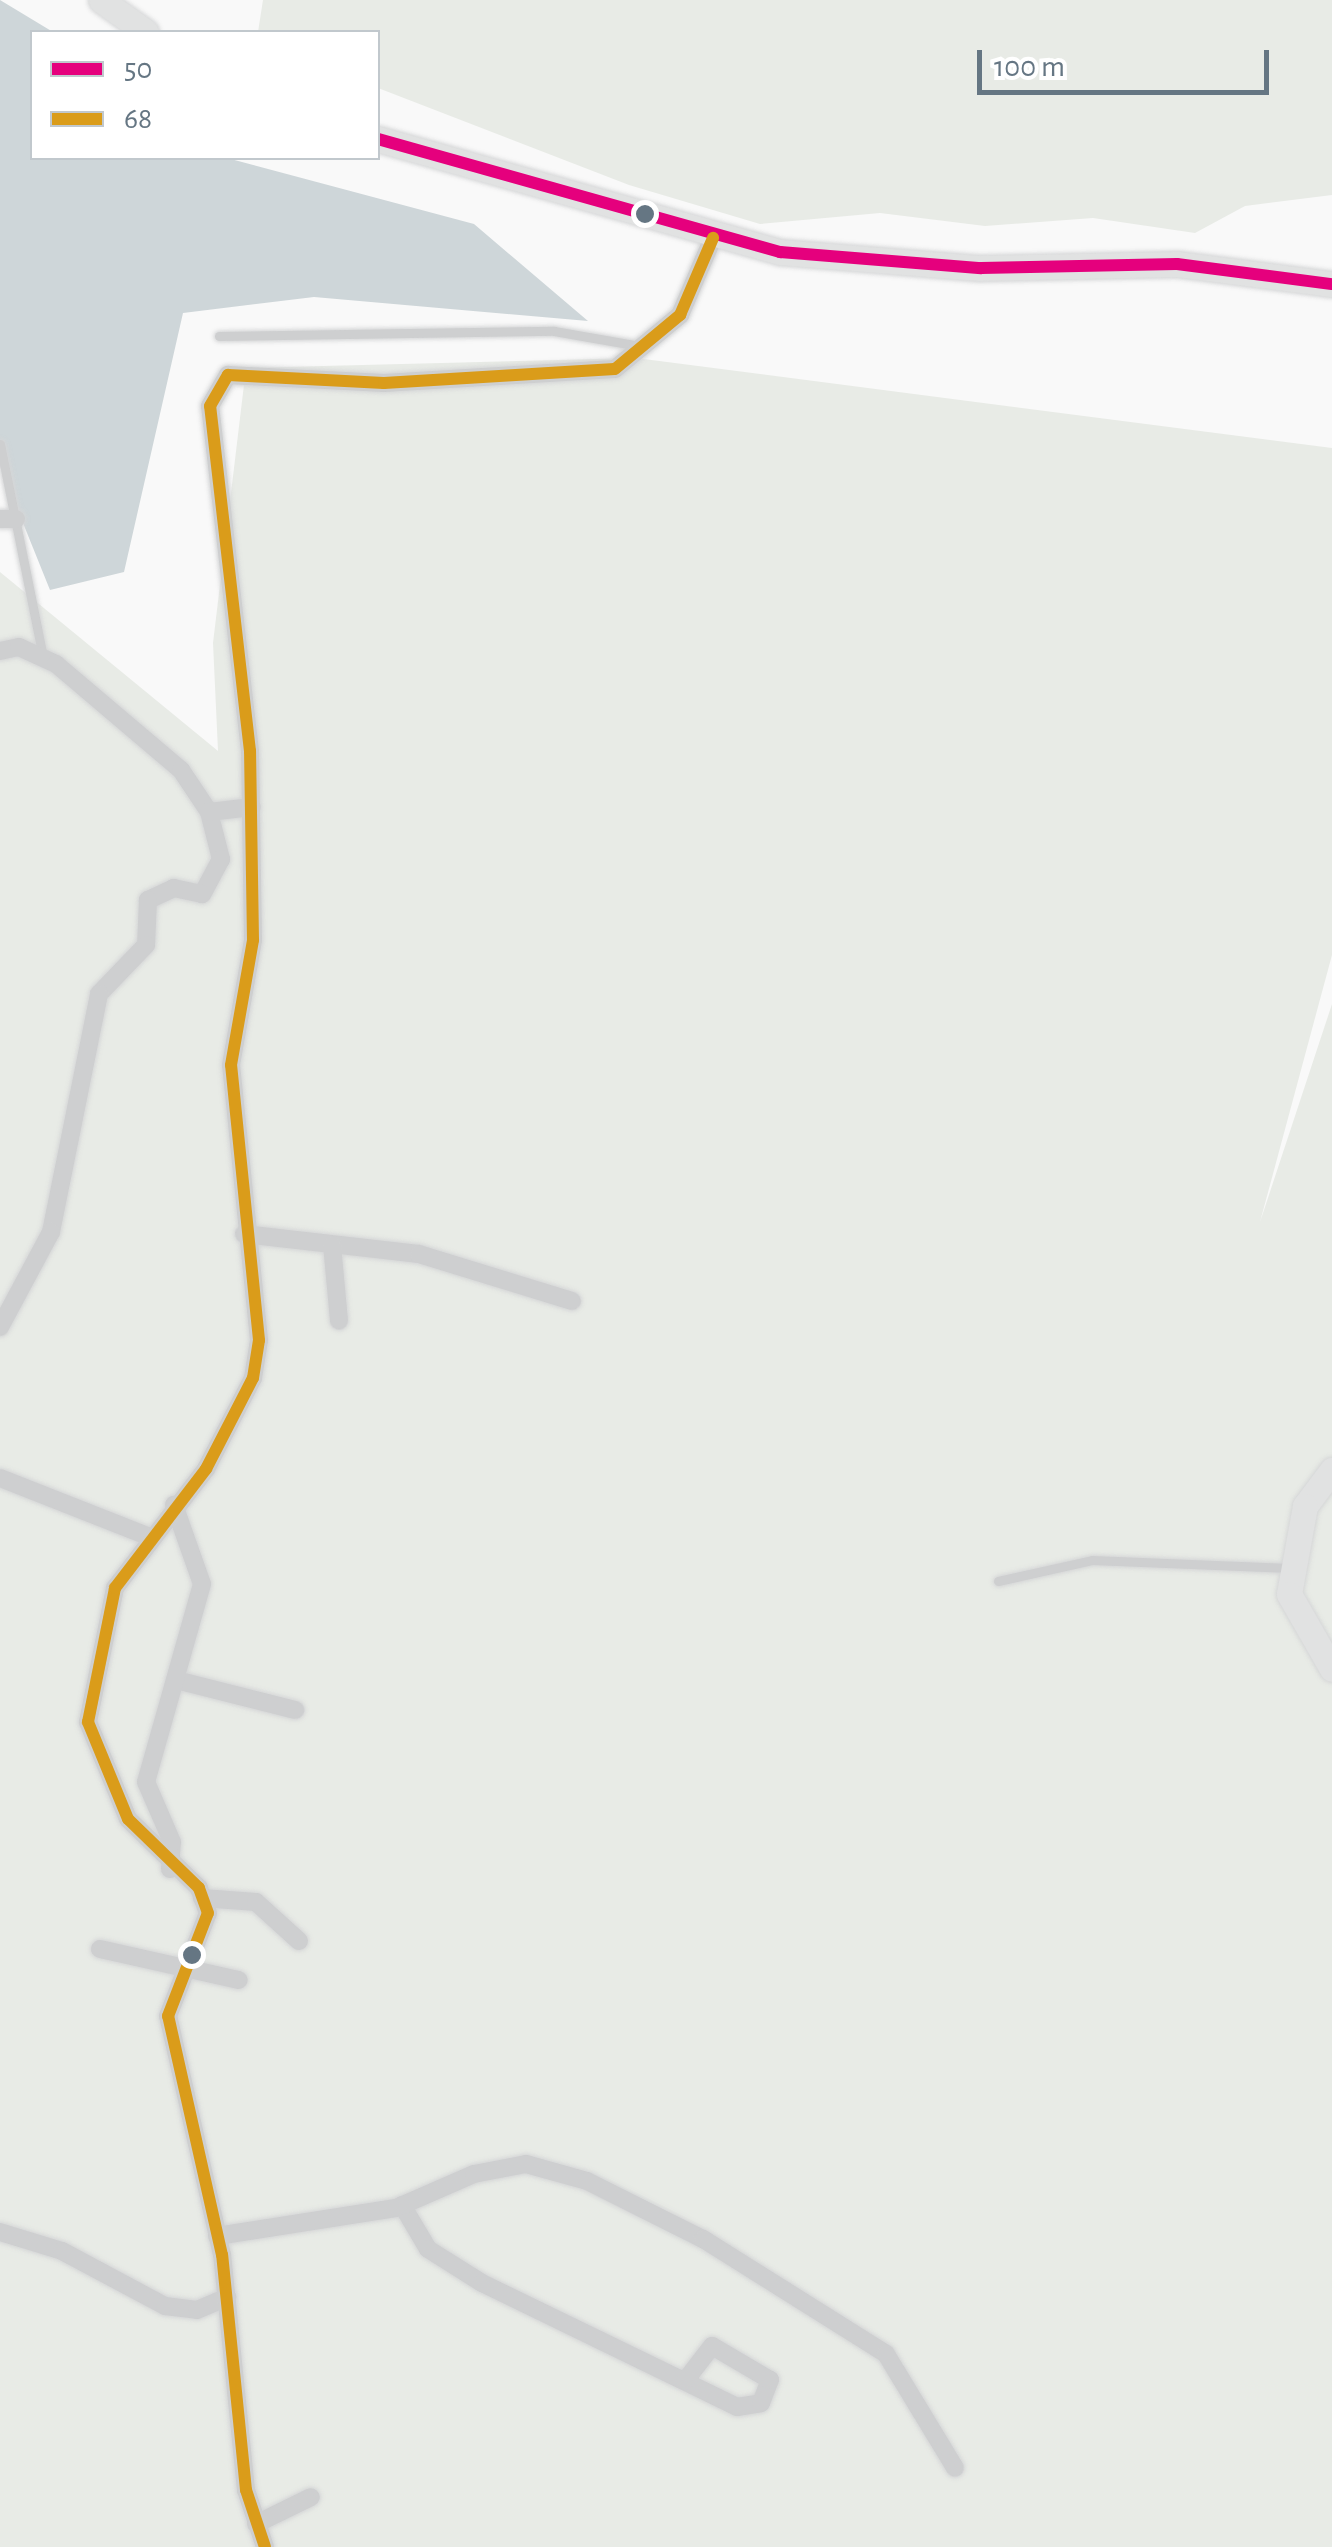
<!DOCTYPE html>
<html>
<head>
<meta charset="utf-8">
<style>
	body { margin:0 }
	#map { position:relative; width:1332px; height:2547px; overflow:hidden; background:#f9f9f9; font-family:"Alegreya Sans",sans-serif }
	div>[style] { position:absolute }
	.green>* { inset:0; background:#e8ebe6 }
	.water>* { inset:0; background:#ced6d9 }
	.roads { filter:drop-shadow(0 0 2px #d5d6d7) drop-shadow(0 0 2px #d5d6d7) }
	.lane>* { height:9px; margin:-4.5px; padding:0 4.5px; transform-origin:4.5px; border-radius:4.5px; background:#cecfd0 }
	.street>* { height:18px; margin:-9px; padding:0 9px; transform-origin:9px; border-radius:9px; background:#cecfd0 }
	.secondary>* { height:25px; margin:-12.5px; padding:0 12.5px; transform-origin:12.5px; border-radius:12.5px; background:#e1e2e2 }
	.bus-1>* { height:12px; margin:-6px; padding:0 6px; transform-origin:6px; border-radius:6px; background:#e5007d }
	.bus-2>* { height:12px; margin:-6px; padding:0 6px; transform-origin:6px; border-radius:6px; background:#da9c1a }
	.dots>* { width:28px; height:28px; translate:-50% -50%; box-sizing:border-box; border:5px solid #fff; border-radius:50% }
	span { translate:-50% -50%; white-space:nowrap; text-align:center; line-height:1.15; -webkit-text-stroke:10px #fff; paint-order:stroke }
	.legend { position:absolute; left:30px; top:30px; width:350px; height:130px; box-sizing:border-box; background:#fff; border:2px solid #c1c8cd; margin:0; padding:12px 18px; list-style:none; font-size:30px; color:#657683 }
	.legend li { display:flex; align-items:center; gap:20px; height:50px }
	.legend b { width:50px; border:2px solid #c1c8cd }
	.scale { position:absolute; left:977px; top:50px; width:292px; height:45px; box-sizing:border-box; border:5px solid #657683; border-top:0; padding-left:12px; font-size:30px; line-height:35px; white-space:nowrap; color:#657683; -webkit-text-stroke:8px #fff; paint-order:stroke }
</style>
</head>
<body>
<div id="map">
	<div class="green">
		<div style="clip-path:polygon(263px 0,1332px 0,1332px 195px,1245px 206px,1195px 233px,1093px 218px,985px 226px,880px 213px,760px 224px,629px 185px,378px 88px,378px 32px,258px 32px)"></div>
		<div style="clip-path:polygon(636px 358px,1332px 448px,1332px 955px,1260px 1222px,1332px 1004px,1332px 2547px,0 2547px,0 572px,218px 751px,213px 643px,246px 368px)"></div>
	</div>
	<div class="water">
		<div style="clip-path:polygon(0 0,53px 32px,32px 32px,32px 158px,227px 158px,474px 224px,588px 321px,314px 297px,183px 313px,124px 572px,50px 590px,0 466px)"></div>
	</div>
	<div class="roads">
		<div class="lane">
			<div style="left:219px;top:336px;width:335px;rotate:-0.9deg"></div>
			<div style="left:554px;top:331px;width:87px;rotate:9.9deg"></div>
			<div style="left:0;top:444px;width:217px;rotate:78.6deg"></div>
			<div style="left:998px;top:1581px;width:96px;rotate:-12.6deg"></div>
			<div style="left:1092px;top:1560px;width:198px;rotate:2.3deg"></div>
		</div>
		<div class="street">
			<div style="left:0;top:519px;width:16px"></div>
			<div style="left:0;top:651px;width:19px;rotate:-12deg"></div>
			<div style="left:19px;top:647px;width:41px;rotate:24.7deg"></div>
			<div style="left:56px;top:664px;width:164px;rotate:40.3deg"></div>
			<div style="left:181px;top:770px;width:50px;rotate:56.3deg"></div>
			<div style="left:209px;top:812px;width:49px;rotate:75.7deg"></div>
			<div style="left:221px;top:859px;width:40px;rotate:118deg"></div>
			<div style="left:202px;top:894px;width:29px;rotate:-168deg"></div>
			<div style="left:174px;top:888px;width:29px;rotate:155deg"></div>
			<div style="left:148px;top:900px;width:45px;rotate:92.5deg"></div>
			<div style="left:146px;top:945px;width:68px;rotate:133.8deg"></div>
			<div style="left:99px;top:994px;width:243px;rotate:101.4deg"></div>
			<div style="left:51px;top:1232px;width:108px;rotate:118.2deg"></div>
			<div style="left:209px;top:812px;width:43px;rotate:-6.6deg"></div>
			<div style="left:244px;top:1234px;width:176px;rotate:6.5deg"></div>
			<div style="left:419px;top:1254px;width:160px;rotate:17.1deg"></div>
			<div style="left:332px;top:1245px;width:76px;rotate:84.7deg"></div>
			<div style="left:0;top:1478px;width:158px;rotate:21.5deg"></div>
			<div style="left:176px;top:1680px;width:123px;rotate:14.1deg"></div>
			<div style="left:170px;top:1869px;width:27px;rotate:-86deg"></div>
			<div style="left:172px;top:1842px;width:65px;rotate:-113.4deg"></div>
			<div style="left:146px;top:1782px;width:206px;rotate:-74.2deg"></div>
			<div style="left:202px;top:1584px;width:84px;rotate:-109.5deg"></div>
			<div style="left:202px;top:1898px;width:54px;rotate:4.2deg"></div>
			<div style="left:256px;top:1902px;width:58px;rotate:42.2deg"></div>
			<div style="left:100px;top:1949px;width:142px;rotate:12.6deg"></div>
			<div style="left:402px;top:2205px;width:51px;rotate:59.4deg"></div>
			<div style="left:428px;top:2249px;width:64px;rotate:32.2deg"></div>
			<div style="left:482px;top:2283px;width:284px;rotate:25.9deg"></div>
			<div style="left:737px;top:2407px;width:24px;rotate:-9deg"></div>
			<div style="left:761px;top:2403px;width:25px;rotate:-69deg"></div>
			<div style="left:770px;top:2380px;width:67px;rotate:-149.6deg"></div>
			<div style="left:712px;top:2346px;width:44px;rotate:127.6deg"></div>
			<div style="left:0;top:2232px;width:65px;rotate:17deg"></div>
			<div style="left:62px;top:2251px;width:117px;rotate:28.1deg"></div>
			<div style="left:165px;top:2306px;width:32px;rotate:7deg"></div>
			<div style="left:197px;top:2310px;width:33px;rotate:-23deg"></div>
			<div style="left:217px;top:2236px;width:181px;rotate:-8.9deg"></div>
			<div style="left:396px;top:2208px;width:85px;rotate:-23.6deg"></div>
			<div style="left:474px;top:2174px;width:53px;rotate:-10.9deg"></div>
			<div style="left:526px;top:2164px;width:63px;rotate:15.6deg"></div>
			<div style="left:587px;top:2181px;width:130px;rotate:26.6deg"></div>
			<div style="left:703px;top:2239px;width:216px;rotate:32.1deg"></div>
			<div style="left:886px;top:2354px;width:133px;rotate:58.8deg"></div>
			<div style="left:256px;top:2524px;width:61px;rotate:-26.1deg"></div>
			<div style="left:265px;top:2547px;width:60px;rotate:-108.4deg"></div>
			<div style="left:246px;top:2490px;width:236px;rotate:-95.8deg"></div>
			<div style="left:222px;top:2255px;width:245px;rotate:-102.7deg"></div>
			<div style="left:168px;top:2016px;width:110px;rotate:-68.8deg"></div>
			<div style="left:208px;top:1913px;width:27px;rotate:-110deg"></div>
			<div style="left:199px;top:1888px;width:99px;rotate:-135.8deg"></div>
			<div style="left:128px;top:1819px;width:105px;rotate:-112.4deg"></div>
			<div style="left:88px;top:1722px;width:137px;rotate:-78.6deg"></div>
			<div style="left:115px;top:1588px;width:150px;rotate:-52.6deg"></div>
			<div style="left:206px;top:1469px;width:102px;rotate:-62.7deg"></div>
			<div style="left:253px;top:1378px;width:38px;rotate:-81deg"></div>
			<div style="left:259px;top:1340px;width:276px;rotate:-95.8deg"></div>
			<div style="left:231px;top:1065px;width:127px;rotate:-80deg"></div>
			<div style="left:253px;top:940px;width:189px;rotate:-90.9deg"></div>
			<div style="left:250px;top:751px;width:347px;rotate:-96.6deg"></div>
			<div style="left:210px;top:406px;width:36px;rotate:-60deg"></div>
			<div style="left:228px;top:375px;width:156px;rotate:2.9deg"></div>
			<div style="left:384px;top:383px;width:231px;rotate:-3.5deg"></div>
			<div style="left:615px;top:369px;width:85px;rotate:-39.7deg"></div>
			<div style="left:680px;top:315px;width:84px;rotate:-66.8deg"></div>
		</div>
		<div class="secondary">
			<div style="left:101px;top:0;width:55px;rotate:35.4deg"></div>
			<div style="left:378px;top:139px;width:418px;rotate:15.7deg"></div>
			<div style="left:780px;top:252px;width:202px;rotate:4.6deg"></div>
			<div style="left:981px;top:268px;width:196px;rotate:-1.2deg"></div>
			<div style="left:1177px;top:264px;width:156px;rotate:7.4deg"></div>
			<div style="left:1332px;top:1470px;width:45px;rotate:126.9deg"></div>
			<div style="left:1305px;top:1506px;width:89px;rotate:100.3deg"></div>
			<div style="left:1289px;top:1594px;width:86px;rotate:60.2deg"></div>
		</div>
	</div>
	<div class="bus-1">
		<div style="left:378px;top:139px;width:418px;rotate:15.7deg"></div>
		<div style="left:780px;top:252px;width:202px;rotate:4.6deg"></div>
		<div style="left:981px;top:268px;width:196px;rotate:-1.2deg"></div>
		<div style="left:1177px;top:264px;width:156px;rotate:7.4deg"></div>
	</div>
	<div class="bus-2">
		<div style="left:265px;top:2547px;width:60px;rotate:-108.4deg"></div>
		<div style="left:246px;top:2490px;width:236px;rotate:-95.8deg"></div>
		<div style="left:222px;top:2255px;width:245px;rotate:-102.7deg"></div>
		<div style="left:168px;top:2016px;width:110px;rotate:-68.8deg"></div>
		<div style="left:208px;top:1913px;width:27px;rotate:-110deg"></div>
		<div style="left:199px;top:1888px;width:99px;rotate:-135.8deg"></div>
		<div style="left:128px;top:1819px;width:105px;rotate:-112.4deg"></div>
		<div style="left:88px;top:1722px;width:137px;rotate:-78.6deg"></div>
		<div style="left:115px;top:1588px;width:150px;rotate:-52.6deg"></div>
		<div style="left:206px;top:1469px;width:102px;rotate:-62.7deg"></div>
		<div style="left:253px;top:1378px;width:38px;rotate:-81deg"></div>
		<div style="left:259px;top:1340px;width:276px;rotate:-95.8deg"></div>
		<div style="left:231px;top:1065px;width:127px;rotate:-80deg"></div>
		<div style="left:253px;top:940px;width:189px;rotate:-90.9deg"></div>
		<div style="left:250px;top:751px;width:347px;rotate:-96.6deg"></div>
		<div style="left:210px;top:406px;width:36px;rotate:-60deg"></div>
		<div style="left:228px;top:375px;width:156px;rotate:2.9deg"></div>
		<div style="left:384px;top:383px;width:231px;rotate:-3.5deg"></div>
		<div style="left:615px;top:369px;width:85px;rotate:-39.7deg"></div>
		<div style="left:680px;top:315px;width:84px;rotate:-66.8deg"></div>
	</div>
	<div class="dots">
		<div style="left:645px;top:214px;background:#657683"></div>
		<div style="left:192px;top:1955px;background:#657683"></div>
	</div>
	<ul class="legend">
	<li><b style="height:12px;background:#e5007d"></b>50</li>
	<li><b style="height:12px;background:#da9c1a"></b>68</li>
	</ul>
	<div class="scale">100 m</div>
</div>
</body>
</html>
